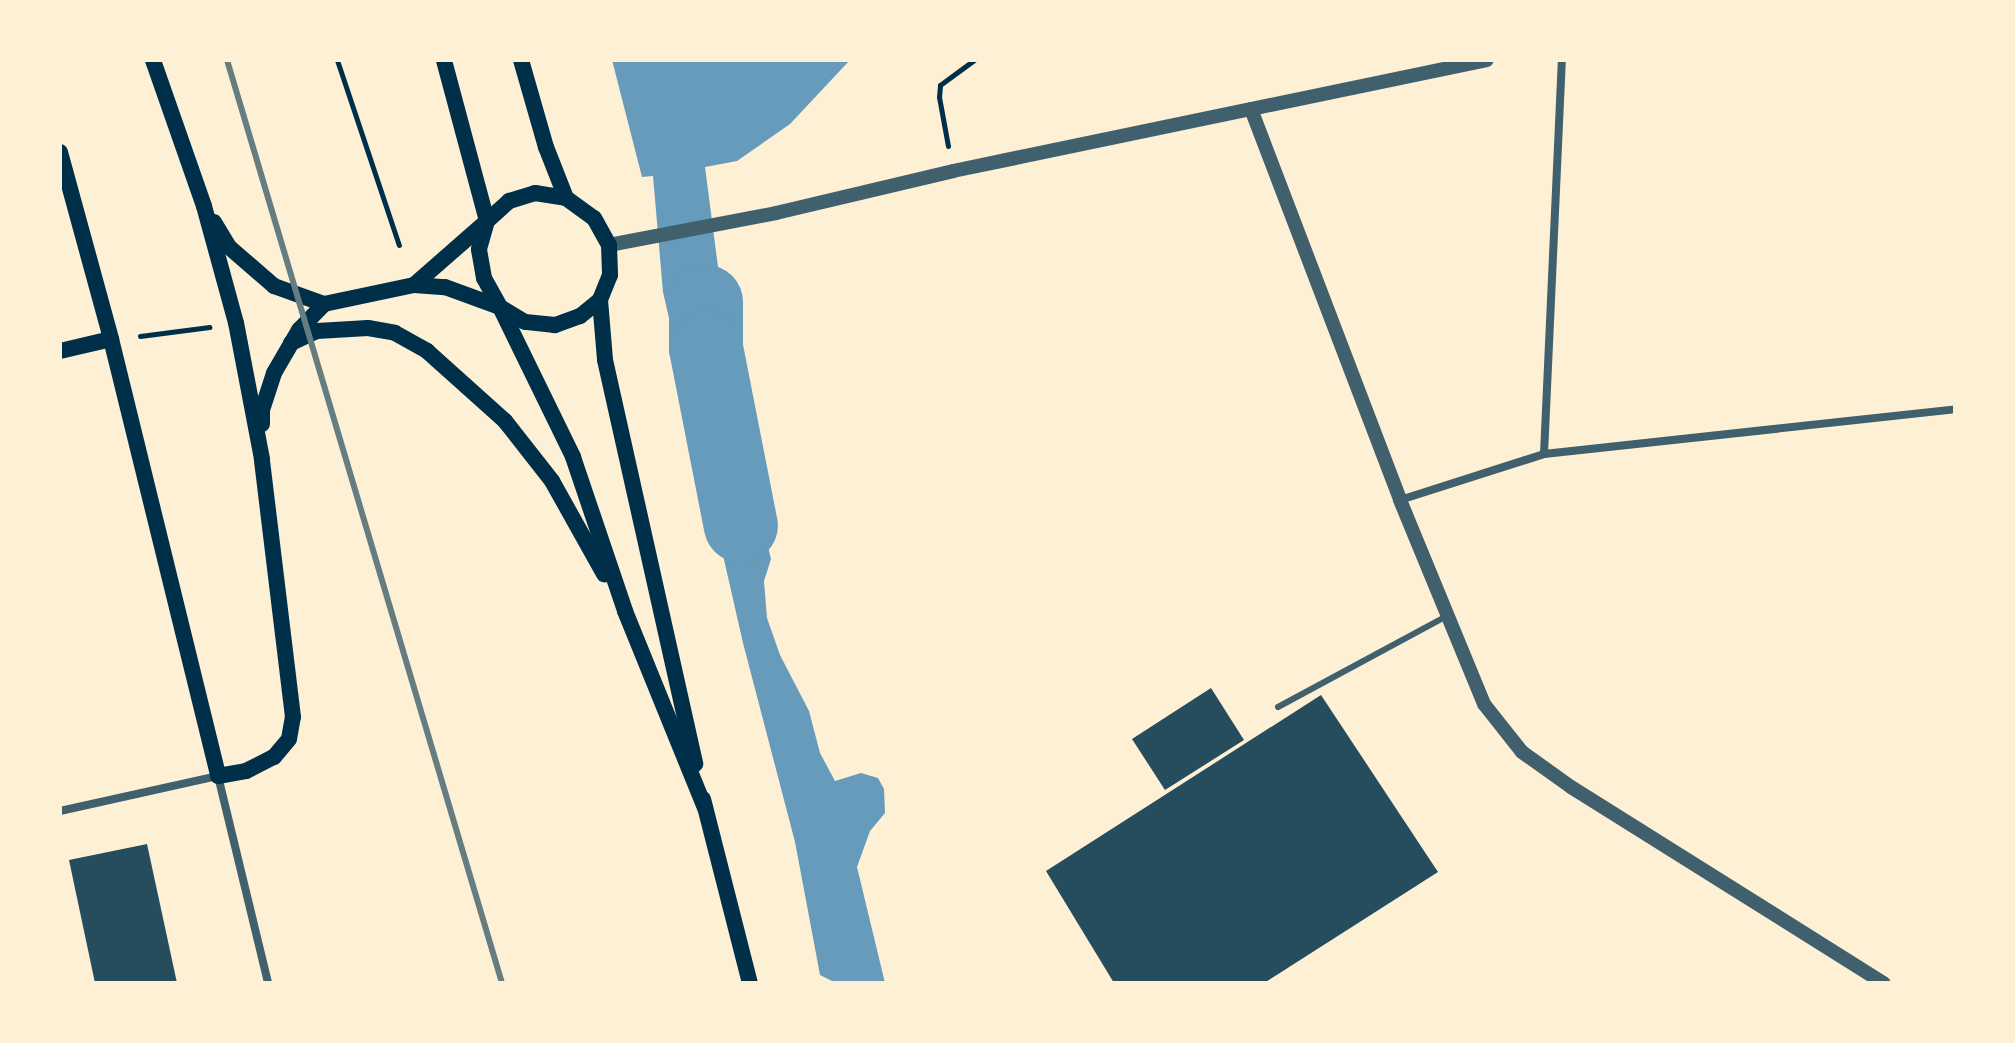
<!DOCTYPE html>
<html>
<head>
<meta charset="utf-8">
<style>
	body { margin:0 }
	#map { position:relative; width:2015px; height:1043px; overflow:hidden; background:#fdf0d5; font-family:Barlow,sans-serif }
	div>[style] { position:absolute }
	.water>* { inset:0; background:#669bbc }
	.river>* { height:74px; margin:-37px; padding:0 37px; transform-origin:37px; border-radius:37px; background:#669bbc }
	.building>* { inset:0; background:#264d5e }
	.path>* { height:5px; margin:-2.5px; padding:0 2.5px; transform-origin:2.5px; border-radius:2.5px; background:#003049 }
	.service>* { height:6px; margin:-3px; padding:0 3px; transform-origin:3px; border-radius:3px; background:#3f606c }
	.minor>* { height:8px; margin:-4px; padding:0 4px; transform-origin:4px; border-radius:4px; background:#3f606c }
	.tertiary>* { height:14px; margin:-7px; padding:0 7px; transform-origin:7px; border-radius:7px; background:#3f606c }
	.secondary>* { height:16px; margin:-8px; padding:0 8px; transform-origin:8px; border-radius:8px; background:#003049 }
	.rail>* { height:6px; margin:-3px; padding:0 3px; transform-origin:3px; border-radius:3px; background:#657d81 }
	span { translate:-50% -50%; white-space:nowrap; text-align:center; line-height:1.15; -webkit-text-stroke:8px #fdf0d5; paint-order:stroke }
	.frame { position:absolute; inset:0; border:62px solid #fdf0d5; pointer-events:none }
</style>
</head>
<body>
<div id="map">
	<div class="water">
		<div style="clip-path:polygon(612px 60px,850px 60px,790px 124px,737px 161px,705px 167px,720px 282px,714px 306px,718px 377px,716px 408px,729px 452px,762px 522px,771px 559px,764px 581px,767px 618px,780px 655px,809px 711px,820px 753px,835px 781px,861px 773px,878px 778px,884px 789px,885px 813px,870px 831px,857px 867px,885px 983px,836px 983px,820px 975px,795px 842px,743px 643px,663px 292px,653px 176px,642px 177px)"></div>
	</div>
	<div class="river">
		<div style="left:706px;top:302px;width:46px;rotate:90deg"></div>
		<div style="left:706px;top:348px;width:181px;rotate:78.9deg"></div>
	</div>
	<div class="building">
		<div style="clip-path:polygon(1211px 688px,1244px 740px,1165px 790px,1132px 739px)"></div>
		<div style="clip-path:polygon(1321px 695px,1438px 872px,1264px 983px,1114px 983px,1046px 871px)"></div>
		<div style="clip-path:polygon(147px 844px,177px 983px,95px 983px,69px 860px)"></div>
	</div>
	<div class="path">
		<div style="left:337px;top:60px;width:195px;rotate:71.5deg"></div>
		<div style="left:948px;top:146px;width:50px;rotate:-100.4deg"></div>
		<div style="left:939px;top:97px;width:12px;rotate:-85deg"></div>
		<div style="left:940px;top:85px;width:42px;rotate:-36.3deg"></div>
		<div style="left:140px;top:336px;width:70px;rotate:-7.4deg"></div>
	</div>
	<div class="service">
		<div style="left:1278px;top:707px;width:192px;rotate:-28.3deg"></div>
	</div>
	<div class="minor">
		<div style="left:1544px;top:454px;width:394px;rotate:-87.4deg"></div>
		<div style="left:1400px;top:500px;width:151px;rotate:-17.7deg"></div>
		<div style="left:1544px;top:454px;width:413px;rotate:-6.2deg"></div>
		<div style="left:60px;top:811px;width:162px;rotate:-12.5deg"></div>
		<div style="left:218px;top:776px;width:213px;rotate:76.4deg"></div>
	</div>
	<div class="tertiary">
		<div style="left:1251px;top:109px;width:418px;rotate:69.1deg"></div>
		<div style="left:1400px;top:500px;width:221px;rotate:67.6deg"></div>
		<div style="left:1484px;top:704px;width:61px;rotate:51.6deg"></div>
		<div style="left:1522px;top:752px;width:60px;rotate:35.5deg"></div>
		<div style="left:1571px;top:787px;width:369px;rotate:32.1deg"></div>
		<div style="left:609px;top:245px;width:170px;rotate:-10.8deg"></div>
		<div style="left:776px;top:213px;width:182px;rotate:-13.3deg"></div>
		<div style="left:953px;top:171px;width:545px;rotate:-11.74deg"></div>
	</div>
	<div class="secondary">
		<div style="left:521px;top:60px;width:91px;rotate:74deg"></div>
		<div style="left:546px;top:147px;width:55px;rotate:68.6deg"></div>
		<div style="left:60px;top:152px;width:194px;rotate:74.7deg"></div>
		<div style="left:111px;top:339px;width:450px;rotate:76.2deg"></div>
		<div style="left:218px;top:776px;width:28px;rotate:-10deg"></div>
		<div style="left:246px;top:771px;width:31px;rotate:-27deg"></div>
		<div style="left:274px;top:757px;width:23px;rotate:-50deg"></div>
		<div style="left:289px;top:739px;width:22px;rotate:-80deg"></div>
		<div style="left:293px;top:717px;width:260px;rotate:-96.9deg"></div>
		<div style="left:262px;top:459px;width:138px;rotate:-100.8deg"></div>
		<div style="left:236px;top:323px;width:121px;rotate:-105.3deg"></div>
		<div style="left:204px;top:206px;width:155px;rotate:-109.3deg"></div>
		<div style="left:535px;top:193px;width:31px;rotate:9deg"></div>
		<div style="left:566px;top:198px;width:34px;rotate:36deg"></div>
		<div style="left:594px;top:218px;width:31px;rotate:61deg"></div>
		<div style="left:609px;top:245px;width:30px;rotate:88deg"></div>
		<div style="left:610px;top:275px;width:27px;rotate:112deg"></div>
		<div style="left:600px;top:300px;width:26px;rotate:141deg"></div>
		<div style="left:580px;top:316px;width:27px;rotate:160deg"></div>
		<div style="left:555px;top:325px;width:30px;rotate:-174deg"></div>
		<div style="left:525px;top:322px;width:29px;rotate:-149deg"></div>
		<div style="left:500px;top:307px;width:33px;rotate:-119deg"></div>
		<div style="left:484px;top:278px;width:29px;rotate:-100deg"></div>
		<div style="left:479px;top:249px;width:29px;rotate:-74deg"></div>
		<div style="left:487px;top:221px;width:30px;rotate:-42deg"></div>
		<div style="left:509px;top:201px;width:27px;rotate:-17deg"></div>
		<div style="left:214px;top:222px;width:29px;rotate:59deg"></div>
		<div style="left:229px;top:247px;width:60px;rotate:40.9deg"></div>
		<div style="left:274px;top:286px;width:53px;rotate:19.8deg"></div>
		<div style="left:414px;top:285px;width:97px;rotate:-41.2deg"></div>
		<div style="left:487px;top:221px;width:167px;rotate:-105deg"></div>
		<div style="left:600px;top:300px;width:60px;rotate:85.2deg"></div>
		<div style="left:605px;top:360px;width:414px;rotate:77.4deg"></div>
		<div style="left:291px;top:343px;width:29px;rotate:-25deg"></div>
		<div style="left:317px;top:331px;width:51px;rotate:-3.4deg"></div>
		<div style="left:368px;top:328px;width:27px;rotate:10deg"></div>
		<div style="left:395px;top:333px;width:37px;rotate:29deg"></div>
		<div style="left:427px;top:351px;width:105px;rotate:41.9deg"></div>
		<div style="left:505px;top:421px;width:76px;rotate:51.9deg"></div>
		<div style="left:552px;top:481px;width:107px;rotate:60.8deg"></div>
		<div style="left:60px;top:351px;width:52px;rotate:-13.2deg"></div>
		<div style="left:262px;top:424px;width:14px;rotate:-90deg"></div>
		<div style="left:262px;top:410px;width:39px;rotate:-72deg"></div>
		<div style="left:274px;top:373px;width:50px;rotate:-59.8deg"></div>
		<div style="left:299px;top:330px;width:36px;rotate:-46deg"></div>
		<div style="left:324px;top:304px;width:92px;rotate:-11.9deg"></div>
		<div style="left:414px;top:285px;width:31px;rotate:4deg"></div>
		<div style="left:445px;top:287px;width:59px;rotate:20deg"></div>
		<div style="left:500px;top:307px;width:167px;rotate:64deg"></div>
		<div style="left:573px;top:457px;width:163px;rotate:71.3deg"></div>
		<div style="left:625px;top:611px;width:213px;rotate:67.9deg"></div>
		<div style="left:703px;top:799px;width:190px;rotate:75.7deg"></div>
	</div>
	<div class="rail">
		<div style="left:227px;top:60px;width:963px;rotate:73.41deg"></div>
	</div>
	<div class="frame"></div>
</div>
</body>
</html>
